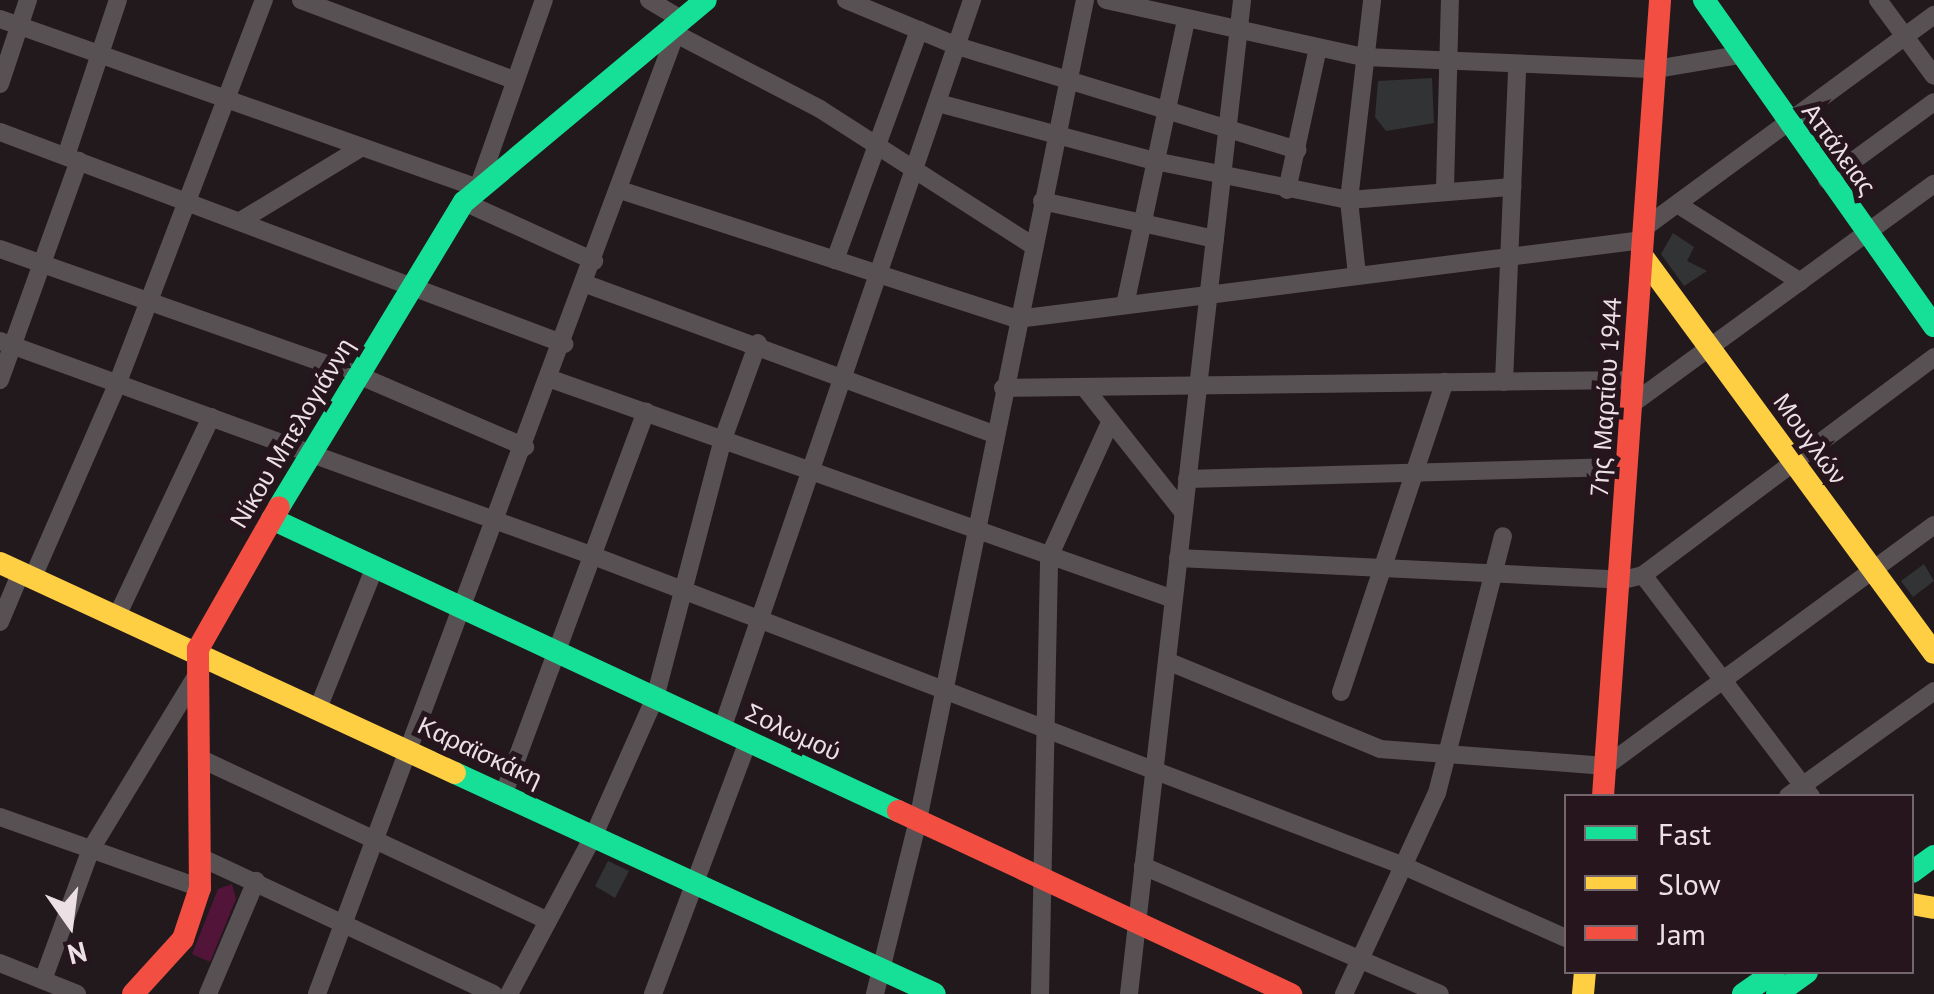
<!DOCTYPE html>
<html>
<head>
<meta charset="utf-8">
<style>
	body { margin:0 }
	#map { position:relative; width:1934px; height:994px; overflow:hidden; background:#22191d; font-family:"PT Sans",sans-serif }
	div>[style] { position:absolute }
	.green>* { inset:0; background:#521438 }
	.building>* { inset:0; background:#313334 }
	.street>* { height:18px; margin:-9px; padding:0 9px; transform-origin:9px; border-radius:9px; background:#585154 }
	.fast>* { height:22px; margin:-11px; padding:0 11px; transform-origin:11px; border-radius:11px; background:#16e098 }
	.slow>* { height:22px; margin:-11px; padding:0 11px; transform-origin:11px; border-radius:11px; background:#ffcf43 }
	.jam>* { height:22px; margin:-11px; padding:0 11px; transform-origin:11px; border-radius:11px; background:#f24e42 }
	span { translate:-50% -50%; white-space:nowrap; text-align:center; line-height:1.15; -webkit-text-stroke:10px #26151d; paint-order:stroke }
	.street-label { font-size:25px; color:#ece0e5 }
	.legend { position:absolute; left:1564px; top:794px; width:350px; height:180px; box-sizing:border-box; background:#26151d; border:2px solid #75666d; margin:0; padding:12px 18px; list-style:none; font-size:30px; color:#ece0e5 }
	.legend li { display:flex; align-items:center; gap:20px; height:50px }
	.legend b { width:50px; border:2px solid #75666d }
	.north { position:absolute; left:20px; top:874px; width:100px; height:100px; -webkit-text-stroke:8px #26151d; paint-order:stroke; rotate:166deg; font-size:28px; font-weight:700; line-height:40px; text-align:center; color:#ece0e5 }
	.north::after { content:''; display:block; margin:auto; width:35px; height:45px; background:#ece0e5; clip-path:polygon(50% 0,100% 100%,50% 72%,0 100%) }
</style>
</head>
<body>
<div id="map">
	<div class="green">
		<div style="clip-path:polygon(232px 884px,236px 899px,210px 962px,192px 954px,218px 889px)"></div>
	</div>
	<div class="building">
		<div style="clip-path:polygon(1432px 78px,1434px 123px,1386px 131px,1375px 117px,1378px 81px)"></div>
		<div style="clip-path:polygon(1673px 233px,1694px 247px,1687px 261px,1707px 271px,1684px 286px,1661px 254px)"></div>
		<div style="clip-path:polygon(1924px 564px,1934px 581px,1913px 597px,1901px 581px)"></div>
		<div style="clip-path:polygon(608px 861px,629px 871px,615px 898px,595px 886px)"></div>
	</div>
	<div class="street">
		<div style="left:301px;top:0;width:228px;rotate:20.6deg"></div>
		<div style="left:649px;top:0;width:37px;rotate:31deg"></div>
		<div style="left:846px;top:0;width:120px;rotate:22.5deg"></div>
		<div style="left:957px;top:46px;width:356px;rotate:17deg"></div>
		<div style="left:1106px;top:0;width:264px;rotate:12.5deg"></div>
		<div style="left:1364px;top:57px;width:292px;rotate:2.4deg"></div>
		<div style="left:1656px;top:69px;width:85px;rotate:-9.5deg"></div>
		<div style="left:1878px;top:0;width:94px;rotate:53.6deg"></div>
		<div style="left:0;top:19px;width:507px;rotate:19.47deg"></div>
		<div style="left:478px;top:188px;width:199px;rotate:-70.7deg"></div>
		<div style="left:676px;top:34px;width:162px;rotate:27.5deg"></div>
		<div style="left:820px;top:109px;width:253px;rotate:32.7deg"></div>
		<div style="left:0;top:84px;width:89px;rotate:-71.6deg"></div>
		<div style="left:938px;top:103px;width:225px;rotate:15deg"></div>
		<div style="left:1155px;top:161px;width:198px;rotate:11.4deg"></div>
		<div style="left:1349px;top:200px;width:164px;rotate:-4.6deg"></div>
		<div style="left:0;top:132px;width:603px;rotate:20.6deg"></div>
		<div style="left:66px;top:156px;width:164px;rotate:-71.6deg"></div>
		<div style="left:1827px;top:180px;width:132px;rotate:-36.1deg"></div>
		<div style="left:1445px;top:188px;width:188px;rotate:-88.5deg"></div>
		<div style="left:620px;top:190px;width:417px;rotate:18deg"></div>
		<div style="left:1017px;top:319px;width:631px;rotate:-7.19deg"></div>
		<div style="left:1287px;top:190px;width:145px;rotate:-77.7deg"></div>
		<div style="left:1042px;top:201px;width:177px;rotate:12.4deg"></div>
		<div style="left:464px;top:202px;width:143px;rotate:24.4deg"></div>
		<div style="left:1677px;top:204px;width:146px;rotate:32.2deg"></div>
		<div style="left:242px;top:220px;width:140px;rotate:-31.3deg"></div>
		<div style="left:1644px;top:228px;width:360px;rotate:-36.3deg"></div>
		<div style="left:0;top:249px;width:380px;rotate:19.4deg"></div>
		<div style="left:358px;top:375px;width:182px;rotate:23.3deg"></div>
		<div style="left:835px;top:260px;width:245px;rotate:-69.9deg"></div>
		<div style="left:1357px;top:275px;width:75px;rotate:-96.1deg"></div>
		<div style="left:1349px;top:200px;width:201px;rotate:-83.4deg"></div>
		<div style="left:586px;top:284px;width:434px;rotate:20.2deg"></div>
		<div style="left:1125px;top:305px;width:291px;rotate:-77.9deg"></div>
		<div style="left:0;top:341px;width:629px;rotate:19.91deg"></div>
		<div style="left:591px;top:555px;width:870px;rotate:20.93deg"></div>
		<div style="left:1404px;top:866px;width:177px;rotate:24deg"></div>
		<div style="left:551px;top:379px;width:660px;rotate:19.48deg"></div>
		<div style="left:0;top:380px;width:233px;rotate:-70.2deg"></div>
		<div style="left:1504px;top:382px;width:315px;rotate:-87.6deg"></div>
		<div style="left:1084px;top:387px;width:159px;rotate:51.6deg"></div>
		<div style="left:1003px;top:388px;width:631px;rotate:-0.73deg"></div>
		<div style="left:1632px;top:404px;width:374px;rotate:-36.1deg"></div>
		<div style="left:1187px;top:479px;width:441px;rotate:-1.6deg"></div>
		<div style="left:1178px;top:558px;width:446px;rotate:2.8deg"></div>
		<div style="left:1623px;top:580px;width:21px;rotate:-14deg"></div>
		<div style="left:1643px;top:575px;width:364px;rotate:-36.8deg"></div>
		<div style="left:1643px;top:575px;width:278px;rotate:52.8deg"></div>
		<div style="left:33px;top:577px;width:213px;rotate:-66.4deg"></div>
		<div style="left:118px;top:382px;width:409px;rotate:-69.1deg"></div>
		<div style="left:118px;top:614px;width:218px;rotate:-64.7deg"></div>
		<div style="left:0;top:622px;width:54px;rotate:-67.2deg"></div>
		<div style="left:1167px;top:661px;width:230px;rotate:22.4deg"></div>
		<div style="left:1380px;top:749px;width:227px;rotate:4.3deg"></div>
		<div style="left:1606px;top:766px;width:407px;rotate:-36.3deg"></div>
		<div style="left:1341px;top:692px;width:327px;rotate:-71.5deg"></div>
		<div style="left:319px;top:706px;width:150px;rotate:-68.1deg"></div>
		<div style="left:722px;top:729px;width:771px;rotate:-71.07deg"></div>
		<div style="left:199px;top:758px;width:384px;rotate:25deg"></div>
		<div style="left:504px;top:793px;width:407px;rotate:-69.6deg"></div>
		<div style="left:1788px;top:796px;width:180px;rotate:-35.7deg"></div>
		<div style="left:0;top:817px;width:212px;rotate:19.5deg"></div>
		<div style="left:202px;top:858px;width:321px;rotate:25deg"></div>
		<div style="left:1143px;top:866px;width:323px;rotate:23.3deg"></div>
		<div style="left:0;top:963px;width:83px;rotate:21.9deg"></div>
		<div style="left:43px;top:980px;width:140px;rotate:-69.9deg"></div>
		<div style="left:91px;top:849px;width:202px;rotate:-58.7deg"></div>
		<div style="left:208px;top:994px;width:123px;rotate:-67deg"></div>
		<div style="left:317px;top:994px;width:1034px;rotate:-69.52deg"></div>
		<div style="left:509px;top:994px;width:178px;rotate:-61.9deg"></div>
		<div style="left:593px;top:837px;width:152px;rotate:-66deg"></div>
		<div style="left:655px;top:698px;width:268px;rotate:-75.3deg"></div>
		<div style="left:723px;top:439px;width:102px;rotate:-70deg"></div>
		<div style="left:653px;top:994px;width:270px;rotate:-69.4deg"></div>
		<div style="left:875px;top:994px;width:179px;rotate:-76.1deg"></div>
		<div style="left:918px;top:820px;width:837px;rotate:-78.49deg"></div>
		<div style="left:1040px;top:994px;width:437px;rotate:-88.8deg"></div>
		<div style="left:1049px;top:557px;width:145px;rotate:-65.6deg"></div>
		<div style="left:1129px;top:994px;width:1000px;rotate:-83.51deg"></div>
		<div style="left:1344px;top:994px;width:221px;rotate:-65.2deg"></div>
		<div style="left:1437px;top:793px;width:265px;rotate:-75.6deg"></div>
	</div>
	<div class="fast">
		<div style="left:1704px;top:0;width:399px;rotate:54.8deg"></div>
		<div style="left:279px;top:507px;width:357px;rotate:-58.8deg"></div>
		<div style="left:464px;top:202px;width:315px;rotate:-39.9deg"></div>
		<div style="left:272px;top:519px;width:691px;rotate:25.01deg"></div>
		<div style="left:455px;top:773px;width:528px;rotate:24.72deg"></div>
		<div style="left:1912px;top:872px;width:27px;rotate:-36deg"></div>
		<div style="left:1743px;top:994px;width:38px;rotate:-35deg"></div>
		<div style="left:1777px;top:994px;width:37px;rotate:-36deg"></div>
	</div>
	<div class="slow">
		<div style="left:1643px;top:257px;width:491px;rotate:53.7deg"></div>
		<div style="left:0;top:563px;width:501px;rotate:24.78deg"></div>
		<div style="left:1912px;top:904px;width:22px;rotate:10deg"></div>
		<div style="left:1583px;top:994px;width:22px;rotate:-85deg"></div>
	</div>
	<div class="jam">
		<div style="left:1603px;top:796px;width:798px;rotate:-85.9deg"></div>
		<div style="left:898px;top:811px;width:434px;rotate:25deg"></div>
		<div style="left:133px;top:994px;width:74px;rotate:-47.7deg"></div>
		<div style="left:183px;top:939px;width:54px;rotate:-71.6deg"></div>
		<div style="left:200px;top:888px;width:239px;rotate:-90.5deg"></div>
		<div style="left:198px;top:649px;width:163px;rotate:-60.3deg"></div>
	</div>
	<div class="street-label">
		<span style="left:1839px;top:149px;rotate:54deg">Αττάλειας</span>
		<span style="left:1606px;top:397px;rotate:-86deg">7ης Μαρτίου 1944</span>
		<span style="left:292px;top:433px;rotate:-59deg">Νίκου Μπελογιάννη</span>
		<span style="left:1810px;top:439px;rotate:54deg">Μουγλών</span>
		<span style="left:793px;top:732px;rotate:25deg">Σολωμού</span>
		<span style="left:480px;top:752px;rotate:25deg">Καραϊσκάκη</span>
	</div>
	<ul class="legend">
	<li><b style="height:12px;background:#16e098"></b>Fast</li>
	<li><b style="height:12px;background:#ffcf43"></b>Slow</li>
	<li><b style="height:12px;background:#f24e42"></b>Jam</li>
	</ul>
	<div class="north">N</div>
</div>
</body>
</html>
